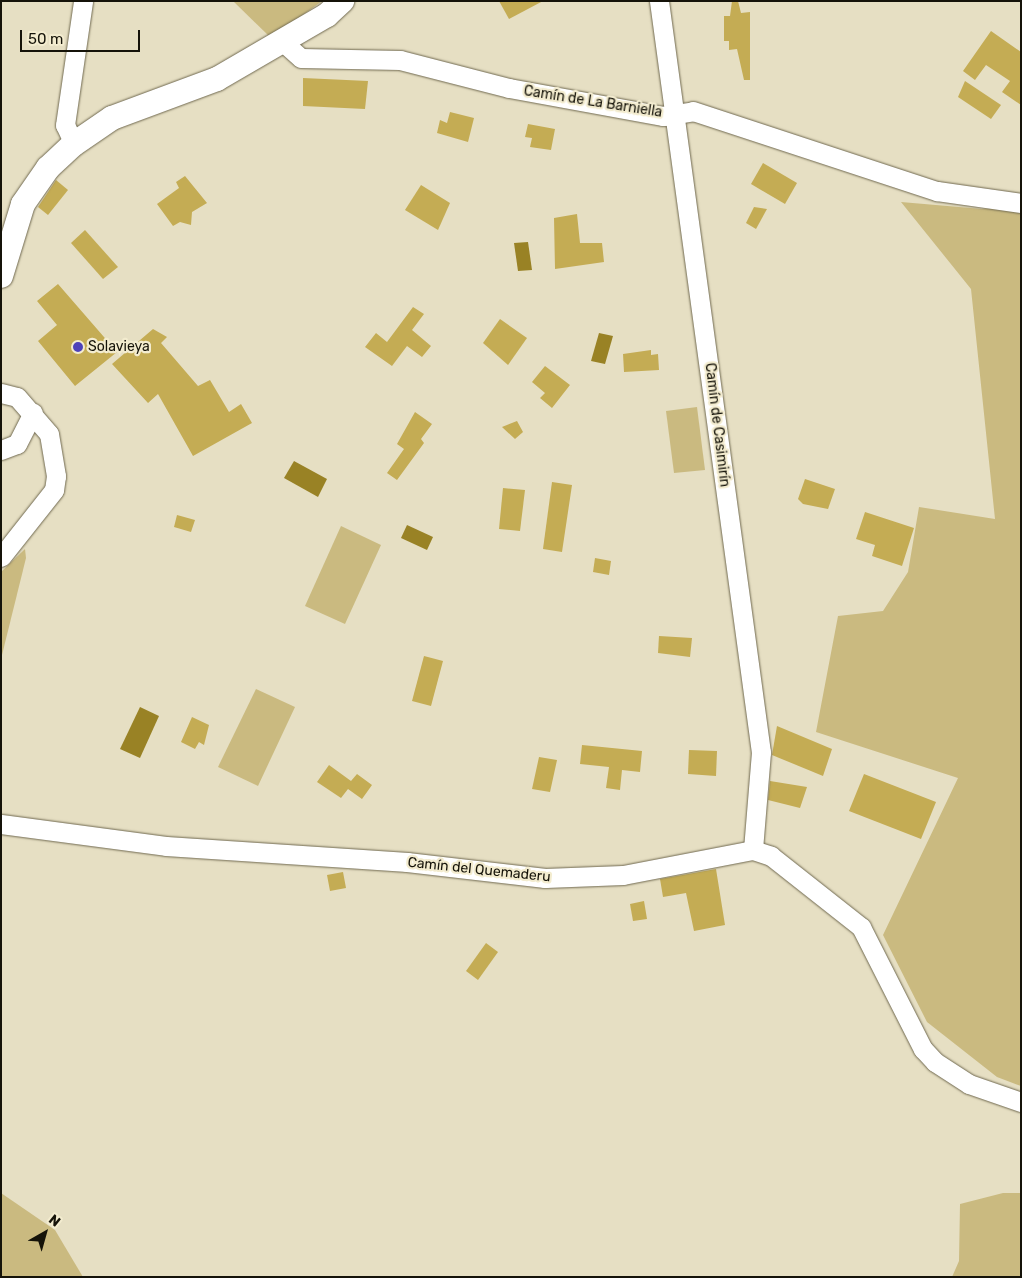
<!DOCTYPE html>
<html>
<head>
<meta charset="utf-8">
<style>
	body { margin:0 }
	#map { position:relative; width:1022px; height:1278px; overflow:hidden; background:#e6dfc3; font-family:Rubik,sans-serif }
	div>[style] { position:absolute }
	.green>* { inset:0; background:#caba80 }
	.water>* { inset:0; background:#998225 }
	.building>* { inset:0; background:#c4ac54 }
	.roads { filter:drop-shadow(0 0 1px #706950) drop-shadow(0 0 1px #706950) }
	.minor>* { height:19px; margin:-9.5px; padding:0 9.5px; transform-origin:9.5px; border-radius:9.5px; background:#fff }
	.tertiary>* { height:24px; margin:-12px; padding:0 12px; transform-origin:12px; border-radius:12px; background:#fff }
	.dots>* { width:14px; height:14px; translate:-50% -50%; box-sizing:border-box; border:2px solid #f3eccf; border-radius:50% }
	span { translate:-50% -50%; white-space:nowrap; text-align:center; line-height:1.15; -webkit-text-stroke:4.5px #f3eccf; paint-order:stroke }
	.street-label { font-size:14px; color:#151309 }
	.poi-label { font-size:14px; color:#151309 }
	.left { translate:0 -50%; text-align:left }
	.frame { position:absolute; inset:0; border:2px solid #151309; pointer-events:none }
	.north { position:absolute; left:20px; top:1208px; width:50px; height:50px; -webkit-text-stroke:4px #f3eccf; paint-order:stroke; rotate:38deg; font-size:14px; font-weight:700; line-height:20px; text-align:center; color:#151309 }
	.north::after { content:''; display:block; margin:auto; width:18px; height:22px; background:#151309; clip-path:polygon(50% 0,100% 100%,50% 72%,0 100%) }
	.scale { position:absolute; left:20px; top:30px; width:120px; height:22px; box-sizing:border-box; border:2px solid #151309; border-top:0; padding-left:6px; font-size:15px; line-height:18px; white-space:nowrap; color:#151309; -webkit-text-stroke:4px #f3eccf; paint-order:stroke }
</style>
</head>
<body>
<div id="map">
	<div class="green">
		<div style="clip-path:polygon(233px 1px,322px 1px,271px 38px)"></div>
		<div style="clip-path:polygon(901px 202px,982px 209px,1021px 204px,1021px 1086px,997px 1077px,927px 1022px,883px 935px,958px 778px,816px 732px,838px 616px,883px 611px,908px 572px,919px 507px,995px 519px,971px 289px)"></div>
		<div style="clip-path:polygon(697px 407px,705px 470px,674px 473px,666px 411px)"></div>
		<div style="clip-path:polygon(341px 526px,381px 545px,345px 624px,305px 606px)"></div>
		<div style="clip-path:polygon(25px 549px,26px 558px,1px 659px,1px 572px)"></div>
		<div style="clip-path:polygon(256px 689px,295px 707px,258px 786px,218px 767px)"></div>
		<div style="clip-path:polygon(1px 1193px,55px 1230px,83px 1277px,1px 1277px)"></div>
		<div style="clip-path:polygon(1003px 1193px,1021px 1193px,1021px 1277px,952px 1277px,959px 1261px,960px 1204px)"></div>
	</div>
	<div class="water">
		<div style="clip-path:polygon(528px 242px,532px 270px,518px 271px,514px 243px)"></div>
		<div style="clip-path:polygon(599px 333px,613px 336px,605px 364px,591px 361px)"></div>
		<div style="clip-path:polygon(294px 461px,327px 479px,318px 497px,284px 478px)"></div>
		<div style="clip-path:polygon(407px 525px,433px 537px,427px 550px,401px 538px)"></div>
		<div style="clip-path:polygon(140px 707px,159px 716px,140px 758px,120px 749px)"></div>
	</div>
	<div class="building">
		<div style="clip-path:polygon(499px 1px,543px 1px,509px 19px)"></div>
		<div style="clip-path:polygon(732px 1px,738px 1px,741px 13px,750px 12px,750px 80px,744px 80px,737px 49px,729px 50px,729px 41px,724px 41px,724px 16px,730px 16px)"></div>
		<div style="clip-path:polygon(991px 31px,1021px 52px,1021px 105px,1002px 92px,1010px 81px,986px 65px,975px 80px,963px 71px)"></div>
		<div style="clip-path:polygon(303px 78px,368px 81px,365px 109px,303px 106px)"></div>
		<div style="clip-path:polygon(965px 81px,1001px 105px,991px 119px,958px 97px)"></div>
		<div style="clip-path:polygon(450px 112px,474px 118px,468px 142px,437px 133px,440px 120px,447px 123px)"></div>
		<div style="clip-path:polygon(528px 124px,555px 129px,551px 150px,530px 147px,532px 138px,525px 137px)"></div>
		<div style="clip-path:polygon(763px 163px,797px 183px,785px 204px,751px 184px)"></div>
		<div style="clip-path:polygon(185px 176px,207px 203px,192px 212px,191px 225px,180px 222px,173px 226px,157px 204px,179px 188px,176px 182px)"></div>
		<div style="clip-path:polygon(56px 180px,68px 190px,48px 215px,38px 207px)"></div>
		<div style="clip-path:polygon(421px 185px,450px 203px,438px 230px,405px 210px)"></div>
		<div style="clip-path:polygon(754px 207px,767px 209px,756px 229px,746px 223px)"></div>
		<div style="clip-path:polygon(577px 214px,580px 243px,602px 243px,604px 262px,555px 269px,554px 218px)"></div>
		<div style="clip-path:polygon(85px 230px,118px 267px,103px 279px,71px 243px)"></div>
		<div style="clip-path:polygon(58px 284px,117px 352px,75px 386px,38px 341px,57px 325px,37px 301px)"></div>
		<div style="clip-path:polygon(413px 307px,424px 314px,412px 330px,431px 346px,422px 357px,407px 346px,392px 366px,365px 347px,376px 333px,387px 342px)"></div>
		<div style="clip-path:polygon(500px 319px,527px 338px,508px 365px,483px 343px)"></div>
		<div style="clip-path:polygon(153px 329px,167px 337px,161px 343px,198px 386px,210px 380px,229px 412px,241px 404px,252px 423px,193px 456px,158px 394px,148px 403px,112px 364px)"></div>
		<div style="clip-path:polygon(651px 350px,651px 355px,658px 354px,659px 370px,624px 372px,623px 354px)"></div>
		<div style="clip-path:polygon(545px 366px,570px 385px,552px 408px,540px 398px,545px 393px,532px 382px)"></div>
		<div style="clip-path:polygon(415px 412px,432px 424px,421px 439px,424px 443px,397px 480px,387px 473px,404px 449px,397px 444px)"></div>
		<div style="clip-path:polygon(517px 421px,523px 432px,515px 439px,502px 427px)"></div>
		<div style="clip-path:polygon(805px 479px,835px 489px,828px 509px,803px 504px,798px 499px)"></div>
		<div style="clip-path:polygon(552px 482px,572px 485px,562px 552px,543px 549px)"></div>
		<div style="clip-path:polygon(503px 488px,525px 490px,520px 531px,499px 529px)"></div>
		<div style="clip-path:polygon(865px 512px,914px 528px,902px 566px,872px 556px,875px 545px,856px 539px)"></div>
		<div style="clip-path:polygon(177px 515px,195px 520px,191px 532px,174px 527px)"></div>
		<div style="clip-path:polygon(595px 558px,611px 561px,609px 575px,593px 572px)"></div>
		<div style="clip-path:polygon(659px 636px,692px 638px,690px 657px,658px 653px)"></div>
		<div style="clip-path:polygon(424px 656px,443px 661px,431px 706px,412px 701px)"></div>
		<div style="clip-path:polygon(192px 717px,209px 725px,204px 745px,199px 742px,195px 749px,181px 742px)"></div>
		<div style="clip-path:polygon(777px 726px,832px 749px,823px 776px,772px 755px)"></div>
		<div style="clip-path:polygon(582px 745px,642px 751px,640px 772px,622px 770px,620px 790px,606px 788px,609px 767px,580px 764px)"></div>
		<div style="clip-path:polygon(689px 750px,717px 751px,716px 776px,688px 774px)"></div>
		<div style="clip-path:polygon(539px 757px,557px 760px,550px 792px,532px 789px)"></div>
		<div style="clip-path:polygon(329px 765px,351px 781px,357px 774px,372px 785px,362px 799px,348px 789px,341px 798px,317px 782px)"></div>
		<div style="clip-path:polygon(864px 774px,936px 802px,921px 839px,849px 811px)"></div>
		<div style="clip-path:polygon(770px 781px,807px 787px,800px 808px,768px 800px)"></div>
		<div style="clip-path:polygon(716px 869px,725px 925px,694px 931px,686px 893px,663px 897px,660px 879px)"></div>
		<div style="clip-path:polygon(343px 872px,346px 888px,330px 891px,327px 875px)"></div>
		<div style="clip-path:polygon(644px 901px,647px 919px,633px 921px,630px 904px)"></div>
		<div style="clip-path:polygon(486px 943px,498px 952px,478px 980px,466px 971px)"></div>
	</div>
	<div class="roads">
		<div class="minor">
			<div style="left:659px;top:1px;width:758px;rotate:82.27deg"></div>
			<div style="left:761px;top:752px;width:98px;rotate:94.7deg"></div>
			<div style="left:283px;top:42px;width:24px;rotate:42deg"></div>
			<div style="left:301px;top:58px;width:99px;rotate:1.2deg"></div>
			<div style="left:400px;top:60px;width:113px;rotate:14.4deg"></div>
			<div style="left:509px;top:88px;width:157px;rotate:10.3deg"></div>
			<div style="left:663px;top:116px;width:30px;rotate:-9deg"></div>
			<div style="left:693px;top:111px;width:257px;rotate:18.2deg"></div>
			<div style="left:937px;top:191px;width:85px;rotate:8.1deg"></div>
			<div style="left:74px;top:144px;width:21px;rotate:-115deg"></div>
			<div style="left:65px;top:125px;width:125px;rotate:-81.7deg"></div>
			<div style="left:1px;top:393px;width:16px;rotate:14deg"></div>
			<div style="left:17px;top:397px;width:49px;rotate:49.1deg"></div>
			<div style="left:49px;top:434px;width:43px;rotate:80.5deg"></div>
			<div style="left:56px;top:476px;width:14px;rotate:98deg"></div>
			<div style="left:54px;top:490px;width:85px;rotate:128.3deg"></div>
			<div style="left:1px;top:450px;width:17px;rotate:-21deg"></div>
			<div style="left:17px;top:444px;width:35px;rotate:-63deg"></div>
			<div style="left:1px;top:824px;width:166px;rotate:7.6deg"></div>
			<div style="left:166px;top:846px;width:242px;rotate:3.8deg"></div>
			<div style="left:407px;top:862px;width:139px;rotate:6.6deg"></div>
			<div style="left:545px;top:878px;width:78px;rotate:-2.2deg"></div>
			<div style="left:623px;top:875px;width:132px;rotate:-10.9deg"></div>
			<div style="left:753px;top:850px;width:19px;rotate:18deg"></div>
			<div style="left:771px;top:856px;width:115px;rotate:38.3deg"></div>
			<div style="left:861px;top:927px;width:137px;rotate:63.1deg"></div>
			<div style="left:923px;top:1049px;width:18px;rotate:47deg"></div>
			<div style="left:935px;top:1062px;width:40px;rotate:32.9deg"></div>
			<div style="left:969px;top:1084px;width:55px;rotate:19.1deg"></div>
		</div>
		<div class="tertiary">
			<div style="left:1px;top:276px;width:75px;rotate:-73deg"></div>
			<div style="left:23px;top:204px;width:44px;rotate:-55.2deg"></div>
			<div style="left:48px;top:168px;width:35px;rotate:-43deg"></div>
			<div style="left:74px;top:144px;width:46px;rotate:-34.4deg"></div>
			<div style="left:112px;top:118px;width:112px;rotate:-20.4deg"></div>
			<div style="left:217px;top:79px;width:127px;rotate:-30.2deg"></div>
			<div style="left:327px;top:15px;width:21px;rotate:-43deg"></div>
		</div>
	</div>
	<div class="dots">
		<div style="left:78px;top:347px;background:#4e42b9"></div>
	</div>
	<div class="street-label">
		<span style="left:593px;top:102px;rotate:9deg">Camín de La Barniella</span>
		<span style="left:717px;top:425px;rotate:83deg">Camín de Casimirín</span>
		<span style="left:479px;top:870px;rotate:6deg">Camín del Quemaderu</span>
	</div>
	<div class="poi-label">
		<span class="left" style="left:88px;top:347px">Solavieya</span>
	</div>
	<div class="frame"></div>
	<div class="north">N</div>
	<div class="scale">50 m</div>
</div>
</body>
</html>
